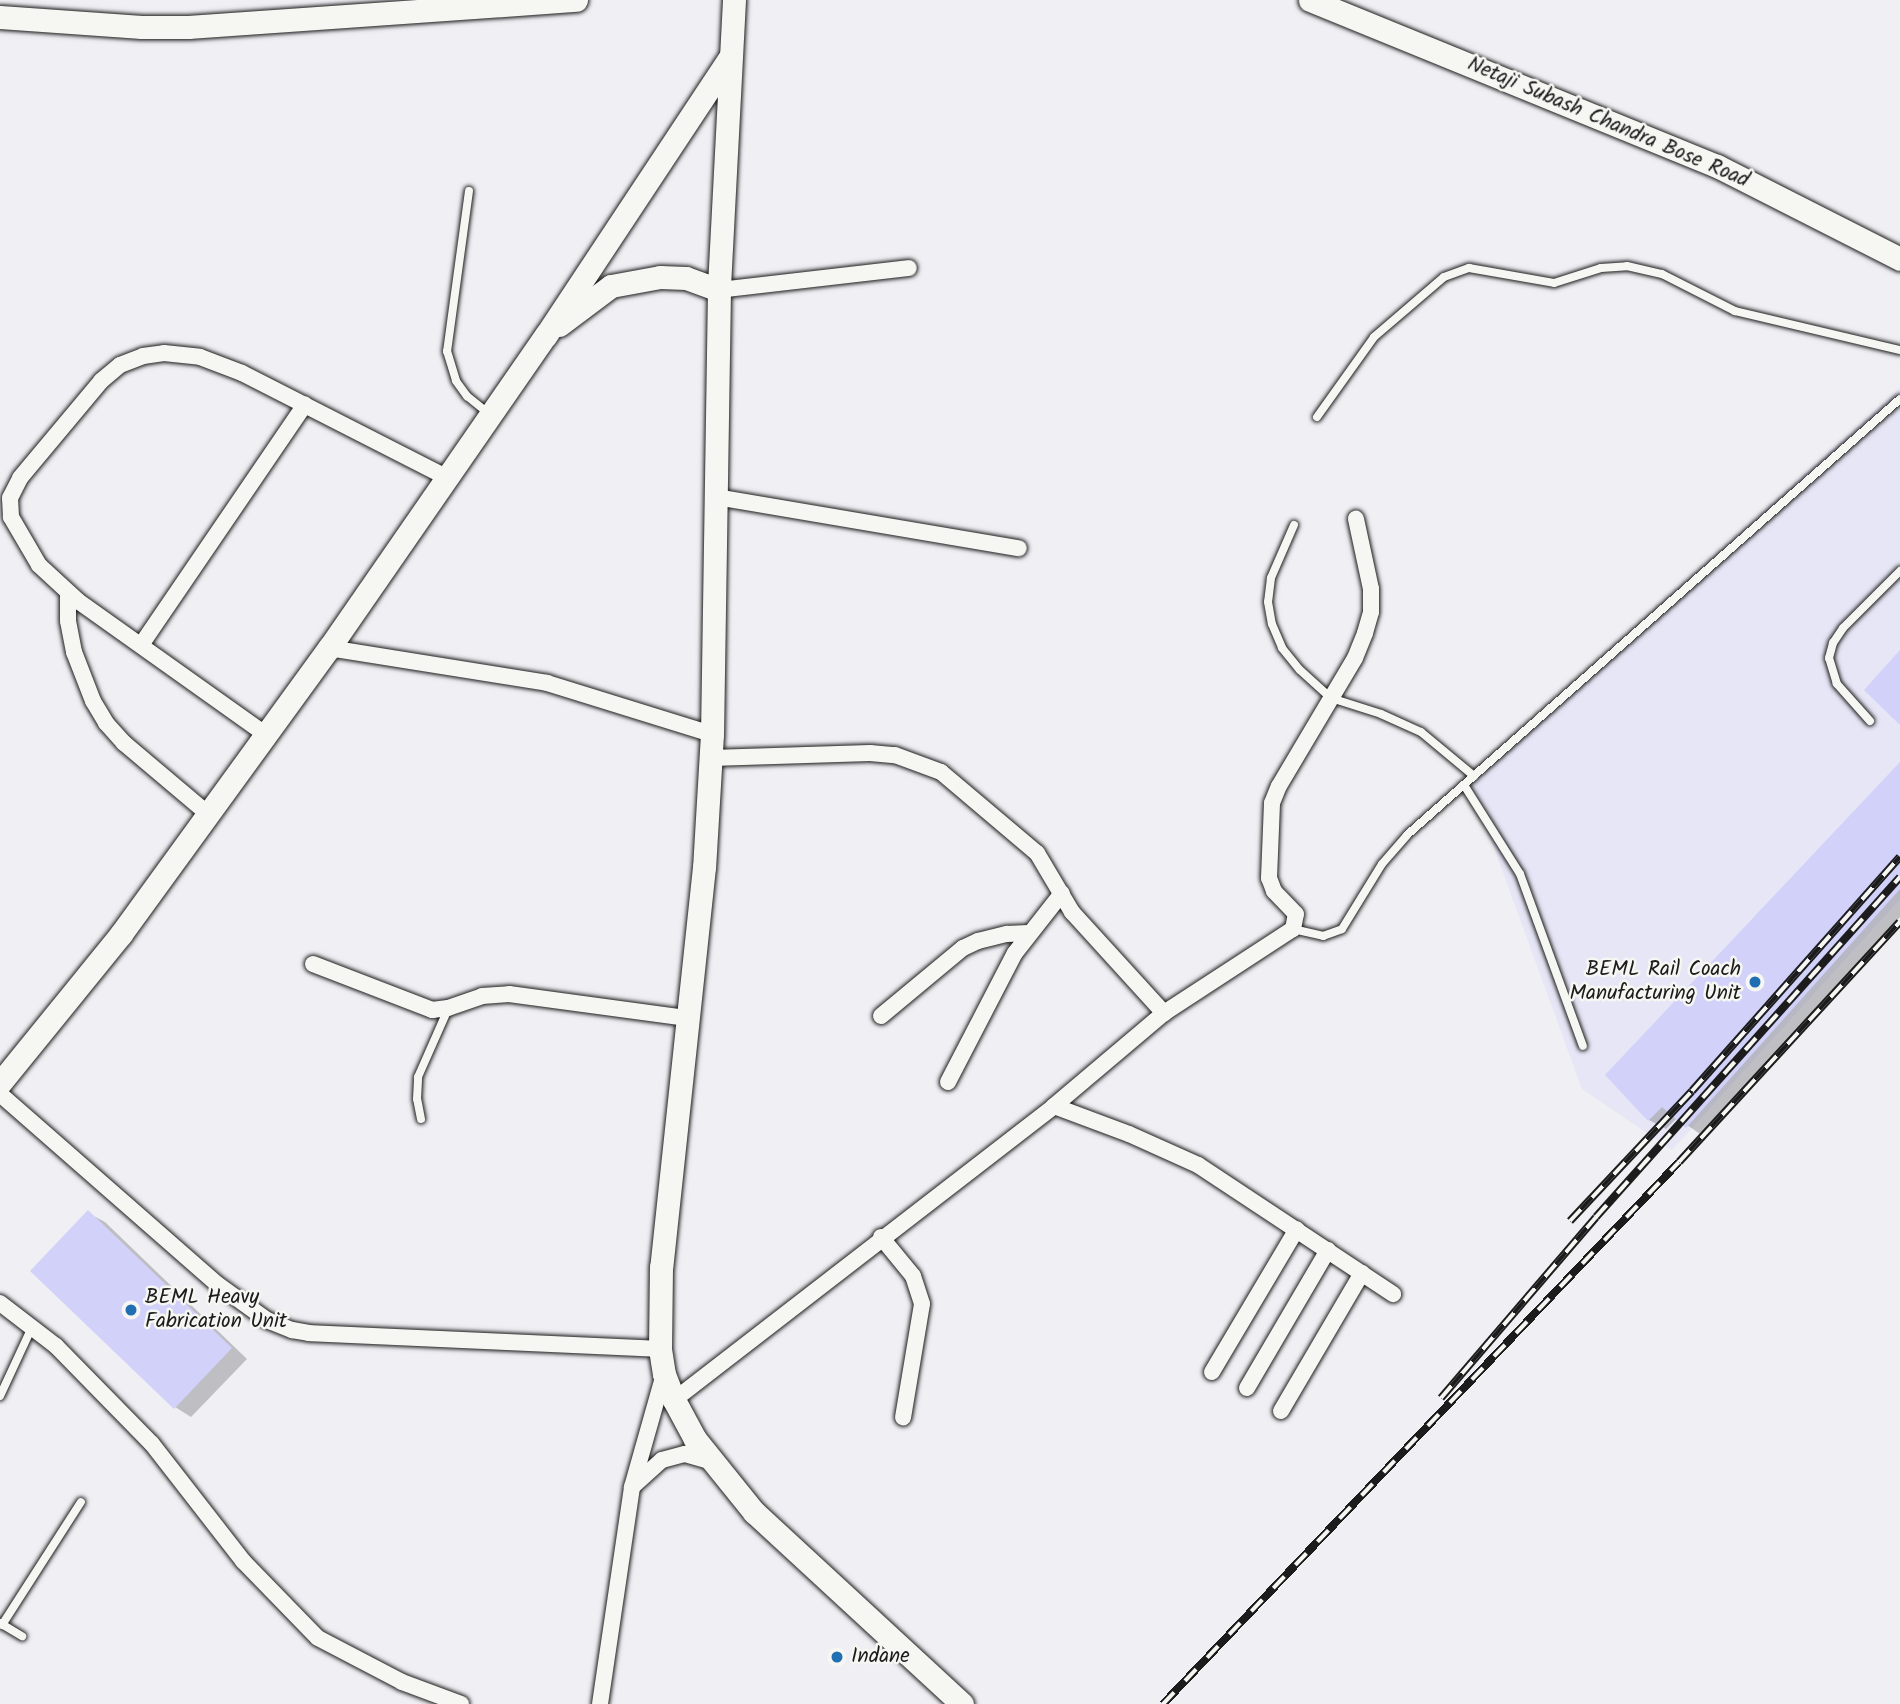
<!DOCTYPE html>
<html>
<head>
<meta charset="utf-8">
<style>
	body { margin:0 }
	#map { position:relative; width:1900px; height:1704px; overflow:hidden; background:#efeff4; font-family:Kalam,sans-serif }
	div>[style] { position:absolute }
	.built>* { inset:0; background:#e6e6f6 }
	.shadow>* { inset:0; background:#0003 }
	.building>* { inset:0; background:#d1d1fa }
	.roads { filter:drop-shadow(0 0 2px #1c1c1c) drop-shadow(0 0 2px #1c1c1c) }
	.service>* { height:8px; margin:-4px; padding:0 4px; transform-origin:4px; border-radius:4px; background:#f6f6f2 }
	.minor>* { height:16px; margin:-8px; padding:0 8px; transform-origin:8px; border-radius:8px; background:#f6f6f2 }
	.secondary>* { height:23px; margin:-11.5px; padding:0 11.5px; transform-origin:11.5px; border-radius:11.5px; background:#f6f6f2 }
	.rail>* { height:8px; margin-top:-4px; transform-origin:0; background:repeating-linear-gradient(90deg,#f6f6f2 0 16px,#1c1c1c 0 32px); box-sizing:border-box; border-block:2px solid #1c1c1c }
	.dots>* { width:19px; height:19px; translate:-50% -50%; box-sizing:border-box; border:4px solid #f6f6f2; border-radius:50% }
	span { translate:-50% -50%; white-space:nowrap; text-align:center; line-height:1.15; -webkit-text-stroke:5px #f6f6f2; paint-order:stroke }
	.street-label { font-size:21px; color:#1c1c1c }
	.poi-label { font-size:21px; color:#1c1c1c }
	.right { translate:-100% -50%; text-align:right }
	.left { translate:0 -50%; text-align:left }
</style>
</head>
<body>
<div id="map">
	<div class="built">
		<div style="clip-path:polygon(1900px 388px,1900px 899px,1672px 1150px,1582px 1089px,1468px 777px)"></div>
	</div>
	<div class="shadow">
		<div style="clip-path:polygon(1900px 765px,1900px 917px,1703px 1136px,1677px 1118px,1666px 1129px,1649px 1120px,1607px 1075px)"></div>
		<div style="clip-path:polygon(88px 1213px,105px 1222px,247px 1359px,191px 1417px,175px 1407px)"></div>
	</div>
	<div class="building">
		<div style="clip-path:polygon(1900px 650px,1900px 725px,1864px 690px)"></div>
		<div style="clip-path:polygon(1900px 762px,1900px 889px,1686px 1128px,1662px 1107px,1648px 1121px,1605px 1075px)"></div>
		<div style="clip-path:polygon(88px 1210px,232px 1348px,174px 1409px,30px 1271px)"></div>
	</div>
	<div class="roads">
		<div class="service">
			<div style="left:469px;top:191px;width:162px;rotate:97.8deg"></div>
			<div style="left:447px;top:351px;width:31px;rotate:73deg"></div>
			<div style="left:456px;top:381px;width:19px;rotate:54deg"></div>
			<div style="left:467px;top:396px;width:27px;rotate:39deg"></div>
			<div style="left:1317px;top:417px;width:98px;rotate:-54.5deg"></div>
			<div style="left:1374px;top:337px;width:92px;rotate:-40.6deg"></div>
			<div style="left:1444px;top:277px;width:27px;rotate:-20deg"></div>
			<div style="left:1469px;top:268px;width:86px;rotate:10deg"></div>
			<div style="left:1554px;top:283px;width:49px;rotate:-17.7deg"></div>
			<div style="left:1601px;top:268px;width:26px;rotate:-4deg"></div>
			<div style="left:1627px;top:266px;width:36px;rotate:13deg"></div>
			<div style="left:1662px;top:274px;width:82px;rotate:26.9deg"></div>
			<div style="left:1735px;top:311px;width:170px;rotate:13.3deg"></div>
			<div style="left:1294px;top:525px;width:58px;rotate:113.5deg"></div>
			<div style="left:1271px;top:578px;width:24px;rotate:97deg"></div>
			<div style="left:1268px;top:602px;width:22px;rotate:80deg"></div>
			<div style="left:1272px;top:624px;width:26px;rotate:67deg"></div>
			<div style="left:1282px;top:648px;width:28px;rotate:51deg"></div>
			<div style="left:1300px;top:670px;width:42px;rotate:42.1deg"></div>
			<div style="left:1331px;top:698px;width:52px;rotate:17.7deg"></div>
			<div style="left:1381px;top:714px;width:44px;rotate:24.2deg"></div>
			<div style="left:1421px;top:732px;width:69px;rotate:39.7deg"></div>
			<div style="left:1870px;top:721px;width:50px;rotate:-131.7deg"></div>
			<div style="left:1837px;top:684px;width:27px;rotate:-107deg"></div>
			<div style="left:1829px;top:658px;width:16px;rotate:-75deg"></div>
			<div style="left:1833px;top:643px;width:18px;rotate:-56deg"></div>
			<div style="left:1843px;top:628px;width:81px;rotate:-45deg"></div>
			<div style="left:1464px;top:785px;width:105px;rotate:57.8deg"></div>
			<div style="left:1520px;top:874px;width:183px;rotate:69.9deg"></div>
			<div style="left:1293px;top:929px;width:31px;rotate:13deg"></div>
			<div style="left:1323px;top:936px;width:20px;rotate:-20deg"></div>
			<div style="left:1342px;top:929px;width:76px;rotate:-58.4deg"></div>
			<div style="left:1382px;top:864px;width:38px;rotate:-49deg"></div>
			<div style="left:1407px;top:835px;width:658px;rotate:-41.49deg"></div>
			<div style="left:421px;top:1119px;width:20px;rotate:-101deg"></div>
			<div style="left:417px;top:1099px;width:22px;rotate:-87deg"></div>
			<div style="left:418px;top:1077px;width:74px;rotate:-66.2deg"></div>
			<div style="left:0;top:1396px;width:76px;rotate:-65.1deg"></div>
			<div style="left:0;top:1623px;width:26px;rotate:31deg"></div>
			<div style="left:2px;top:1625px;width:146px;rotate:-57.3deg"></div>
		</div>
		<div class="minor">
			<div style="left:719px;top:290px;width:191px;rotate:-6.6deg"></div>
			<div style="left:716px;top:497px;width:307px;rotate:9.6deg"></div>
			<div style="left:68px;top:593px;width:28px;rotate:90deg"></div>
			<div style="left:68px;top:621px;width:32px;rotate:79deg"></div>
			<div style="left:74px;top:652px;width:53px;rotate:68.8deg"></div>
			<div style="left:93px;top:701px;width:26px;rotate:59deg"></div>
			<div style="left:106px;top:723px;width:27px;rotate:48deg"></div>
			<div style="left:124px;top:743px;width:110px;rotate:40.2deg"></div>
			<div style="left:141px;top:645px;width:291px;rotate:-55.7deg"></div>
			<div style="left:329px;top:648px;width:221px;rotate:9.1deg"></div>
			<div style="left:547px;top:683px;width:173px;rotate:17.2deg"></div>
			<div style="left:265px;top:734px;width:229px;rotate:-144.6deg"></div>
			<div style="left:78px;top:601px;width:53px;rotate:-137.3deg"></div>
			<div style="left:39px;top:565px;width:56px;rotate:-120.3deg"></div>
			<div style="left:11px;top:517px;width:19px;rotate:-93deg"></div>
			<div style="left:10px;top:498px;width:22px;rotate:-63deg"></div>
			<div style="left:20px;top:478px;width:126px;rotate:-50.1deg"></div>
			<div style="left:101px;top:381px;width:25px;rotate:-40deg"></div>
			<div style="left:120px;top:365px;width:25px;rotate:-21deg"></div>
			<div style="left:143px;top:356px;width:21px;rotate:-8deg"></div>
			<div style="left:164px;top:353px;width:36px;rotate:6deg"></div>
			<div style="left:200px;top:357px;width:45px;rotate:20.9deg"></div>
			<div style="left:242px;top:373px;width:231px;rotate:27deg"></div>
			<div style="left:711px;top:758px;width:159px;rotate:-1.8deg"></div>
			<div style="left:870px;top:753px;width:25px;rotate:5deg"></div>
			<div style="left:895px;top:755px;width:49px;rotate:20.3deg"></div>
			<div style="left:941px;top:772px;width:126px;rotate:40.2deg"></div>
			<div style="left:1037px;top:853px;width:69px;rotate:59.3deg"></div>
			<div style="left:1072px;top:912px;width:137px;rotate:47.7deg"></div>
			<div style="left:313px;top:964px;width:128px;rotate:21.1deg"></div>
			<div style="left:432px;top:1010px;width:16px;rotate:-7deg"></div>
			<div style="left:448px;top:1008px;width:36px;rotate:-19deg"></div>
			<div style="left:482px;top:996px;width:27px;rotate:-4deg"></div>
			<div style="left:509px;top:994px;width:180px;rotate:7.7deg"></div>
			<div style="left:881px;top:1016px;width:107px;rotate:-39.7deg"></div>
			<div style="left:963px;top:948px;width:17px;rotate:-25deg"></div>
			<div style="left:978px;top:941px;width:30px;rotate:-14deg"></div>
			<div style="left:1007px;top:934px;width:21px;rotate:-3deg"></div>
			<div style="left:948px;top:1082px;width:145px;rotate:-62.6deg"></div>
			<div style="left:1015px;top:953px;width:76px;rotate:-51.9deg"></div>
			<div style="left:0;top:1094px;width:288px;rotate:41.2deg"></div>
			<div style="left:217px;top:1284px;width:62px;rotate:35.8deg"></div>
			<div style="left:267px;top:1320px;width:27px;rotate:22deg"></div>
			<div style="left:292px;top:1330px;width:17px;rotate:10deg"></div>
			<div style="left:309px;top:1333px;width:351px;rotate:2.6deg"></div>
			<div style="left:1054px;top:1106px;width:80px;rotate:20.5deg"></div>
			<div style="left:1129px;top:1134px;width:76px;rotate:24.2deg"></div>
			<div style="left:1198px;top:1165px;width:234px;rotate:33.5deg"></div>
			<div style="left:881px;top:1237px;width:50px;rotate:50.6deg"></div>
			<div style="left:913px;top:1276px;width:29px;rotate:72deg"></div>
			<div style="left:922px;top:1304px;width:115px;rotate:99.5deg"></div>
			<div style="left:0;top:1303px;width:71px;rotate:37.5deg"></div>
			<div style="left:56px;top:1346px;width:137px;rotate:45.6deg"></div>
			<div style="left:152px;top:1444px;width:148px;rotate:52.1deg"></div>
			<div style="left:243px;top:1561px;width:107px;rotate:45.8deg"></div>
			<div style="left:318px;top:1638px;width:95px;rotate:27.6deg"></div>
			<div style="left:402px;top:1682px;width:63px;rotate:20.4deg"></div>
			<div style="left:1212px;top:1372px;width:166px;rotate:-59.3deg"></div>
			<div style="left:1247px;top:1388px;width:160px;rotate:-59.6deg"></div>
			<div style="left:674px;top:1400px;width:480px;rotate:-37.7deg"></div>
			<div style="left:1054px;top:1106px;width:144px;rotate:-40.2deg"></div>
			<div style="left:1164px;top:1013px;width:154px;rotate:-33.1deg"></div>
			<div style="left:1293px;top:929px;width:15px;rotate:-79deg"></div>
			<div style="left:1296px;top:914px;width:32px;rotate:-134deg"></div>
			<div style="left:1274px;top:891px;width:14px;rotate:-111deg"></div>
			<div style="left:1269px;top:878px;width:75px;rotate:-87.7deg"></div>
			<div style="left:1272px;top:803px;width:18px;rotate:-68deg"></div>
			<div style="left:1279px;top:786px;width:149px;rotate:-59.3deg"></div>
			<div style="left:1355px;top:658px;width:27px;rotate:-68deg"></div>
			<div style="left:1365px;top:633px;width:22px;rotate:-74deg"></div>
			<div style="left:1371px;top:612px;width:23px;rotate:-90deg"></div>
			<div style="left:1371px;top:589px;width:72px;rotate:-102.1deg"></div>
			<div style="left:1281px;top:1411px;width:160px;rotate:-59.6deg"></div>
			<div style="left:633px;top:1486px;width:39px;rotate:-42deg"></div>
			<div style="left:662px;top:1460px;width:24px;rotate:-15deg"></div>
			<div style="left:685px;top:1454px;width:29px;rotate:16deg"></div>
			<div style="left:600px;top:1704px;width:219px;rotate:-81.6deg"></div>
			<div style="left:632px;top:1487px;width:117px;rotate:-74.2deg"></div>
		</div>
		<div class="secondary">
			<div style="left:734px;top:0;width:290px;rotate:93deg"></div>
			<div style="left:719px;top:290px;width:444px;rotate:90.9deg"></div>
			<div style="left:712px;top:734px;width:133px;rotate:93.4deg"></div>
			<div style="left:704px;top:867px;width:402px;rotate:96.1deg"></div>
			<div style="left:661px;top:1267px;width:82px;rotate:90.7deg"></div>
			<div style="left:660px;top:1349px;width:25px;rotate:81deg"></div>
			<div style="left:664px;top:1374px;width:28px;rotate:69deg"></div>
			<div style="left:674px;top:1400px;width:44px;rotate:61.7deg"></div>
			<div style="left:695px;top:1439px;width:94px;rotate:51.1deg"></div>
			<div style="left:754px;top:1512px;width:283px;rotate:42.7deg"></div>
			<div style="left:1310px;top:0;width:440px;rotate:22.2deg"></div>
			<div style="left:1717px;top:166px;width:205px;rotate:26.9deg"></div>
			<div style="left:0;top:17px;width:142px;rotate:4deg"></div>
			<div style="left:142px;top:27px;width:46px"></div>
			<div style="left:188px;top:27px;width:389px;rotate:-4deg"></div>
			<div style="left:559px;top:325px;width:65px;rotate:-36.9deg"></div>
			<div style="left:611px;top:286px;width:50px;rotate:-10.4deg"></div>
			<div style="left:660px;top:277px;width:26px;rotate:2deg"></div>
			<div style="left:686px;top:278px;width:35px;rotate:20deg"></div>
			<div style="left:0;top:1083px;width:192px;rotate:-50.9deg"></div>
			<div style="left:121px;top:934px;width:354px;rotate:-54deg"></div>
			<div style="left:329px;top:648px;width:381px;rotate:-55.3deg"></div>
			<div style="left:546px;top:335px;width:333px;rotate:-56.5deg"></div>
		</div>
	</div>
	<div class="rail">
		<div style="left:1570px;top:1221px;width:178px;rotate:-46.8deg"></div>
		<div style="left:1692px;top:1091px;width:313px;rotate:-48.4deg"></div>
		<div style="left:1441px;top:1398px;width:238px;rotate:-49.4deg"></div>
		<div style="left:1596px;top:1217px;width:456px;rotate:-48.2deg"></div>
		<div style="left:1163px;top:1704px;width:748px;rotate:-46.41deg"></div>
		<div style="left:1679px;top:1162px;width:326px;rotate:-47.4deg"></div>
	</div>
	<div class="dots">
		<div style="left:1755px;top:982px;background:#1f6fb2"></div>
		<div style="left:131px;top:1310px;background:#1f6fb2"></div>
		<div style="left:837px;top:1657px;background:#1f6fb2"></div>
	</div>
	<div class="street-label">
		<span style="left:1608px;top:123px;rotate:23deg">Netaji Subash Chandra Bose Road</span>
	</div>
	<div class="poi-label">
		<span class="right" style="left:1741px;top:982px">BEML Rail Coach<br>Manufacturing Unit</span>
		<span class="left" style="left:145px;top:1310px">BEML Heavy<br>Fabrication Unit</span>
		<span class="left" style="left:851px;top:1657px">Indane</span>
	</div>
</div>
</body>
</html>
